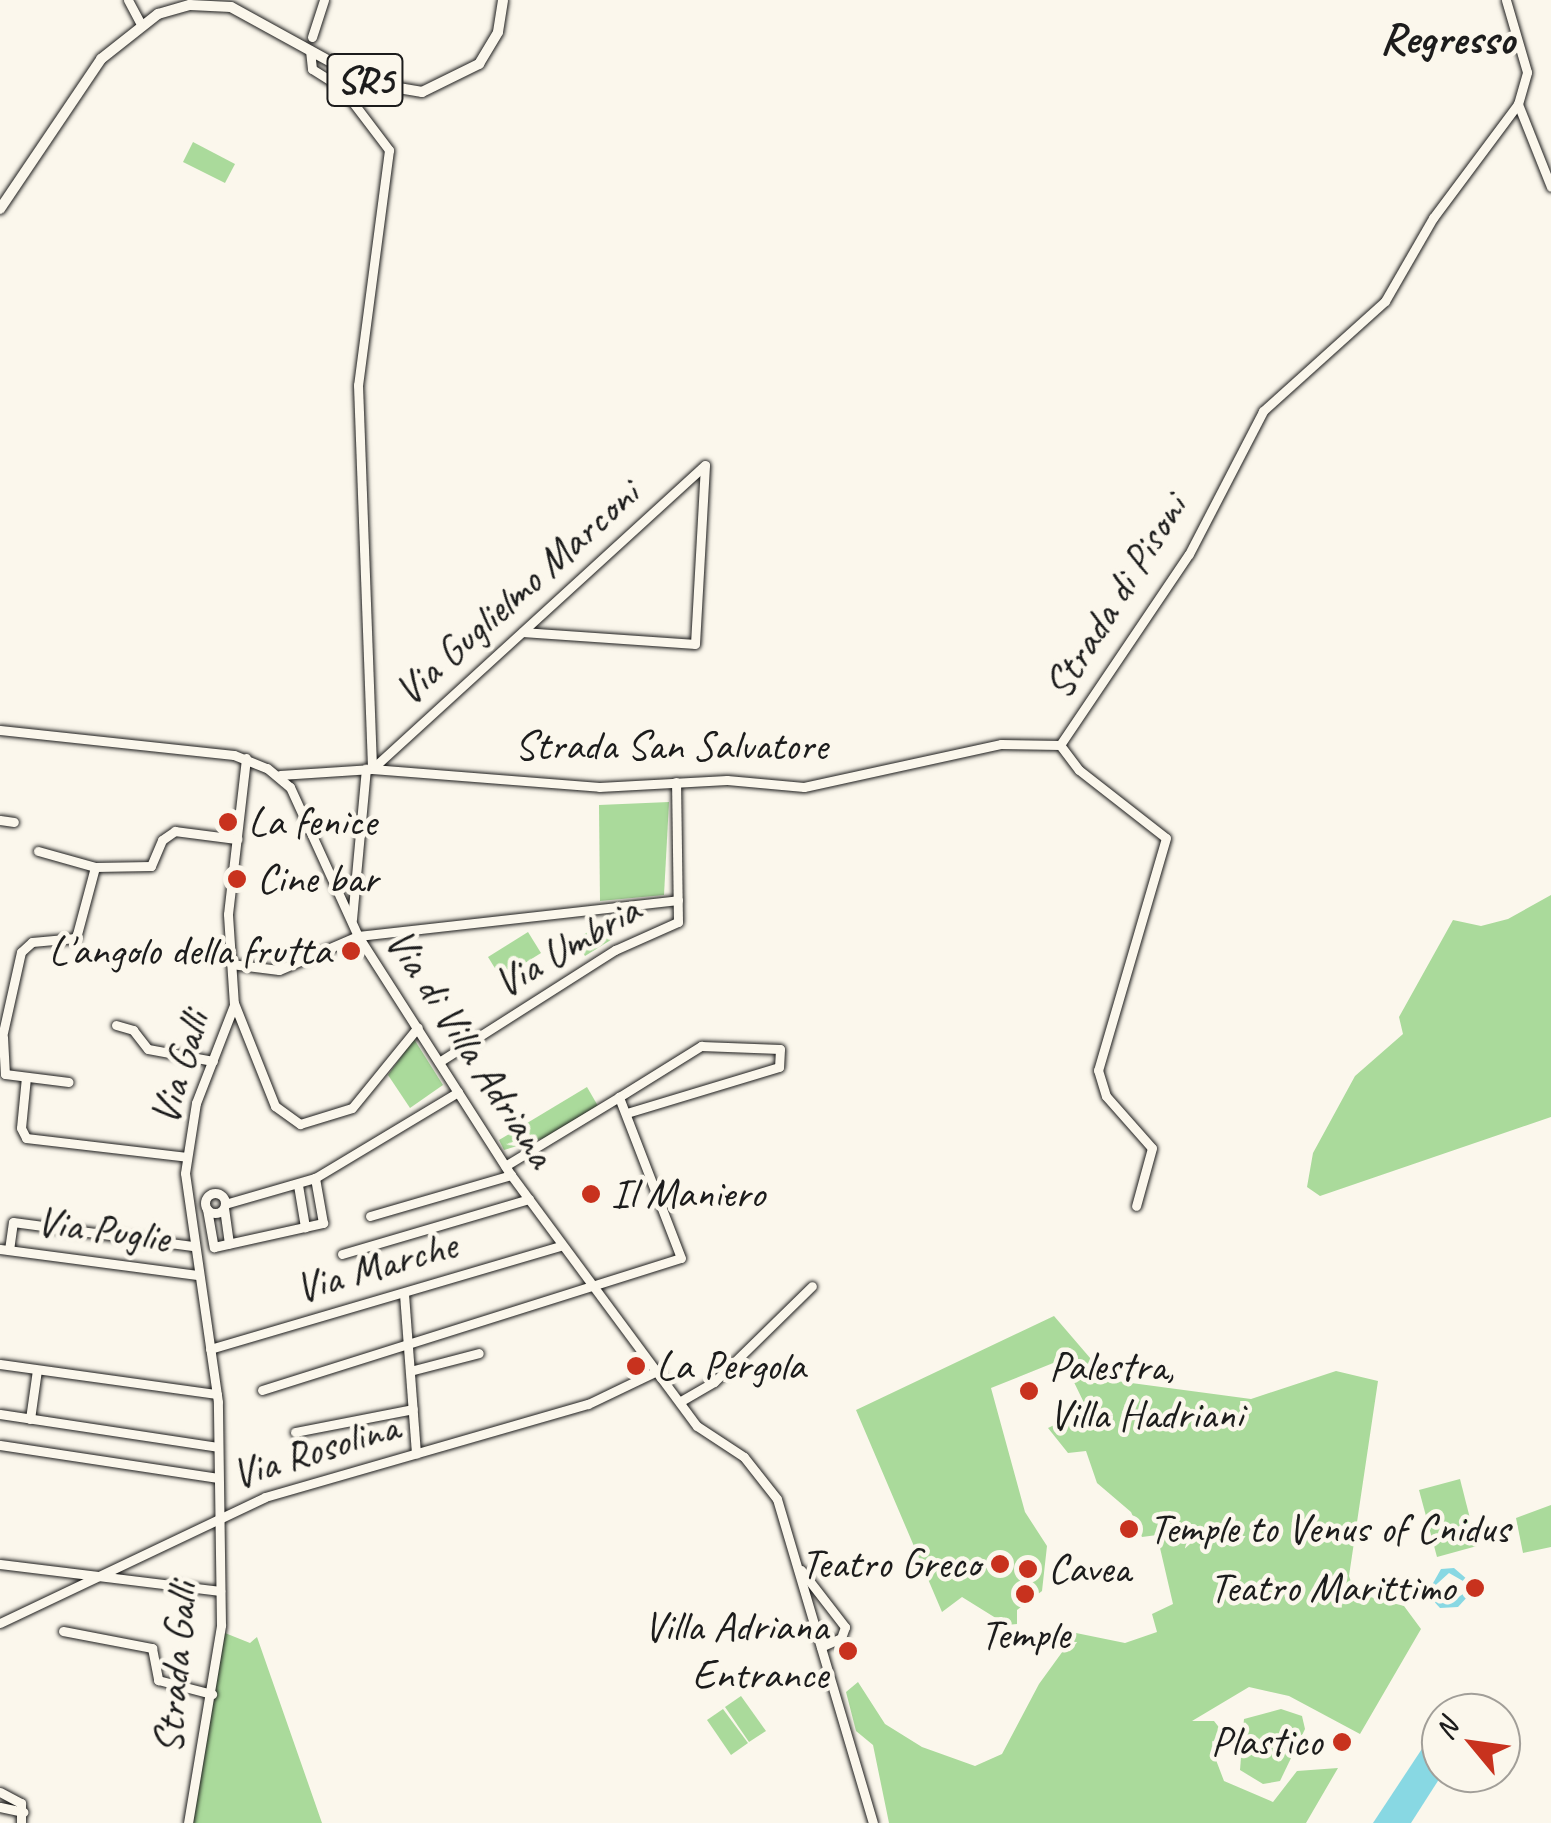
<!DOCTYPE html>
<html>
<head>
<meta charset="utf-8">
<style>
	body { margin:0 }
	#map { position:relative; width:1551px; height:1823px; overflow:hidden; background:#fbf7ec; font-family:Caveat,sans-serif }
	div>[style] { position:absolute }
	.green>* { inset:0; background:#aada9b }
	.water>* { inset:0; background:#88d8e3 }
	.roads { filter:drop-shadow(0 0 2px #1c1c1c) drop-shadow(0 0 2px #1c1c1c) }
	.minor>* { height:9px; margin:-4.5px; padding:0 4.5px; transform-origin:4.5px; border-radius:4.5px; background:#fbf7ec }
	.minor>.ring { margin:-4.5px; padding:0; box-sizing:content-box; background:none; border:9px solid #fbf7ec; border-radius:50% }
	.major>* { height:10px; margin:-5px; padding:0 5px; transform-origin:5px; border-radius:5px; background:#fbf7ec }
	.dots>* { width:28px; height:28px; translate:-50% -50%; box-sizing:border-box; border:5px solid #fbf7ec; border-radius:50% }
	span { translate:-50% -50%; white-space:nowrap; text-align:center; line-height:1.15; -webkit-text-stroke:9px #fbf7ec; paint-order:stroke }
	.shield-label span { padding:2px 8px; background:#fbf7ec; border:2px solid; border-radius:8px; -webkit-text-stroke-width:0 }
	.shield-label { font-size:40px; color:#1c1c1c; font-weight:700 }
	.street-label { font-size:42px; color:#1c1c1c }
	.poi-label { font-size:42px; color:#1c1c1c }
	.left { translate:0 -50%; text-align:left }
	.right { translate:-100% -50%; text-align:right }
	.neighbourhood-label { font-size:45px; color:#1c1c1c; font-weight:700 }
	.north { position:absolute; left:1421px; top:1693px; width:100px; height:100px; box-sizing:border-box; background:#fbf7ec; border:2px solid #a29f99; border-radius:50%; rotate:299deg; font-size:28px; font-weight:700; line-height:40px; text-align:center; color:#1c1c1c }
	.north::after { content:''; display:block; margin:auto; width:35px; height:45px; background:#c8321e; clip-path:polygon(50% 0,100% 100%,50% 72%,0 100%) }
</style>
</head>
<body>
<div id="map">
	<div class="green">
		<div style="clip-path:polygon(193px 142px,235px 164px,225px 183px,183px 162px)"></div>
		<div style="clip-path:polygon(669px 802px,664px 895px,600px 901px,599px 805px)"></div>
		<div style="clip-path:polygon(1551px 895px,1551px 1117px,1320px 1196px,1307px 1187px,1313px 1153px,1355px 1076px,1403px 1034px,1399px 1017px,1453px 920px,1481px 926px,1508px 919px)"></div>
		<div style="clip-path:polygon(604px 922px,614px 938px,585px 956px,575px 940px)"></div>
		<div style="clip-path:polygon(528px 932px,541px 953px,501px 978px,488px 957px)"></div>
		<div style="clip-path:polygon(414px 1039px,443px 1085px,410px 1108px,388px 1075px)"></div>
		<div style="clip-path:polygon(587px 1087px,598px 1106px,544px 1138px,504px 1150px,499px 1140px)"></div>
		<div style="clip-path:polygon(1054px 1316px,1109px 1380px,1251px 1399px,1336px 1371px,1378px 1381px,1349px 1576px,1355px 1593px,1404px 1606px,1421px 1629px,1360px 1734px,1289px 1696px,1249px 1687px,1192px 1721px,1214px 1721px,1225px 1735px,1216px 1760px,1224px 1781px,1273px 1802px,1297px 1771px,1338px 1768px,1306px 1823px,889px 1823px,873px 1745px,856px 1731px,846px 1692px,858px 1682px,885px 1724px,922px 1747px,975px 1766px,1002px 1754px,1039px 1684px,1076px 1633px,1125px 1643px,1157px 1632px,1152px 1614px,1173px 1604px,1157px 1535px,1142px 1537px,1131px 1512px,1097px 1483px,1086px 1451px,1068px 1453px,1048px 1428px,1087px 1409px,1070px 1374px,1082px 1362px,1073px 1355px,991px 1388px,1025px 1512px,1047px 1546px,1042px 1591px,1017px 1610px,1017px 1624px,1007px 1625px,962px 1597px,942px 1612px,856px 1410px)"></div>
		<div style="clip-path:polygon(1460px 1479px,1477px 1546px,1437px 1557px,1419px 1490px)"></div>
		<div style="clip-path:polygon(1551px 1505px,1551px 1547px,1523px 1553px,1516px 1518px)"></div>
		<div style="clip-path:polygon(225px 1633px,250px 1643px,257px 1637px,322px 1823px,191px 1823px)"></div>
		<div style="clip-path:polygon(741px 1696px,766px 1731px,749px 1742px,725px 1707px)"></div>
		<div style="clip-path:polygon(723px 1709px,748px 1743px,731px 1755px,707px 1720px)"></div>
		<div style="clip-path:polygon(1281px 1709px,1302px 1716px,1305px 1729px,1280px 1781px,1263px 1784px,1240px 1770px,1244px 1719px)"></div>
	</div>
	<div class="water">
		<div style="clip-path:polygon(1441px 1569px,1454px 1568px,1468px 1580px,1469px 1595px,1458px 1607px,1440px 1608px,1429px 1596px,1448px 1604px,1463px 1594px,1463px 1581px,1449px 1573px,1428px 1592px)"></div>
		<div style="clip-path:polygon(1441px 1720px,1443px 1773px,1411px 1823px,1373px 1823px)"></div>
	</div>
	<div class="roads">
		<div class="minor">
			<div style="left:128px;top:0;width:26px;rotate:62deg"></div>
			<div style="left:312px;top:37px;width:39px;rotate:-72deg"></div>
			<div style="left:310px;top:50px;width:19px;rotate:84deg"></div>
			<div style="left:312px;top:69px;width:36px;rotate:32deg"></div>
			<div style="left:342px;top:88px;width:78px;rotate:52.8deg"></div>
			<div style="left:389px;top:150px;width:237px;rotate:97.5deg"></div>
			<div style="left:358px;top:385px;width:384px;rotate:87.9deg"></div>
			<div style="left:1518px;top:104px;width:89px;rotate:68.3deg"></div>
			<div style="left:523px;top:632px;width:172px;rotate:4deg"></div>
			<div style="left:695px;top:644px;width:179px;rotate:-86.8deg"></div>
			<div style="left:0;top:730px;width:235px;rotate:6.1deg"></div>
			<div style="left:234px;top:755px;width:35px;rotate:22deg"></div>
			<div style="left:267px;top:768px;width:30px;rotate:40deg"></div>
			<div style="left:290px;top:787px;width:164px;rotate:65.5deg"></div>
			<div style="left:358px;top:936px;width:284px;rotate:57.4deg"></div>
			<div style="left:511px;top:1175px;width:312px;rotate:53.5deg"></div>
			<div style="left:697px;top:1426px;width:56px;rotate:33.4deg"></div>
			<div style="left:744px;top:1457px;width:53px;rotate:51.8deg"></div>
			<div style="left:777px;top:1499px;width:338px;rotate:73.5deg"></div>
			<div style="left:1060px;top:745px;width:230px;rotate:-56deg"></div>
			<div style="left:1189px;top:554px;width:161px;rotate:-62.6deg"></div>
			<div style="left:1263px;top:411px;width:164px;rotate:-42deg"></div>
			<div style="left:1385px;top:301px;width:96px;rotate:-60deg"></div>
			<div style="left:1433px;top:218px;width:142px;rotate:-53.3deg"></div>
			<div style="left:1518px;top:104px;width:33px;rotate:-74deg"></div>
			<div style="left:1527px;top:72px;width:75px;rotate:-106.3deg"></div>
			<div style="left:1060px;top:745px;width:31px;rotate:53deg"></div>
			<div style="left:1079px;top:770px;width:110px;rotate:38deg"></div>
			<div style="left:1166px;top:838px;width:242px;rotate:106.3deg"></div>
			<div style="left:1098px;top:1070px;width:27px;rotate:73deg"></div>
			<div style="left:1106px;top:1096px;width:69px;rotate:48.5deg"></div>
			<div style="left:1152px;top:1148px;width:60px;rotate:105.4deg"></div>
			<div style="left:372px;top:769px;width:451px;rotate:-42.4deg"></div>
			<div style="left:280px;top:775px;width:92px;rotate:-3.7deg"></div>
			<div style="left:372px;top:769px;width:228px;rotate:4.5deg"></div>
			<div style="left:599px;top:787px;width:128px;rotate:-3.1deg"></div>
			<div style="left:727px;top:780px;width:77px;rotate:5.2deg"></div>
			<div style="left:804px;top:787px;width:202px;rotate:-12.3deg"></div>
			<div style="left:1001px;top:744px;width:59px;rotate:1deg"></div>
			<div style="left:0;top:820px;width:14px;rotate:8deg"></div>
			<div style="left:38px;top:851px;width:59px;rotate:15.7deg"></div>
			<div style="left:352px;top:919px;width:151px;rotate:-84.7deg"></div>
			<div style="left:231px;top:964px;width:48px;rotate:7.1deg"></div>
			<div style="left:279px;top:970px;width:86px;rotate:-23.3deg"></div>
			<div style="left:358px;top:936px;width:322px;rotate:-6.4deg"></div>
			<div style="left:234px;top:1003px;width:111px;rotate:68.3deg"></div>
			<div style="left:275px;top:1106px;width:31px;rotate:36deg"></div>
			<div style="left:300px;top:1124px;width:54px;rotate:-17.1deg"></div>
			<div style="left:352px;top:1108px;width:104px;rotate:-50.8deg"></div>
			<div style="left:116px;top:1025px;width:18px;rotate:16deg"></div>
			<div style="left:133px;top:1030px;width:24px;rotate:52deg"></div>
			<div style="left:148px;top:1049px;width:66px;rotate:10.5deg"></div>
			<div style="left:2px;top:1037px;width:87px;rotate:-77.4deg"></div>
			<div style="left:21px;top:952px;width:15px;rotate:-42deg"></div>
			<div style="left:32px;top:942px;width:44px;rotate:-5.2deg"></div>
			<div style="left:76px;top:938px;width:73px;rotate:-75deg"></div>
			<div style="left:95px;top:867px;width:56px;rotate:-1deg"></div>
			<div style="left:151px;top:866px;width:28px;rotate:-67deg"></div>
			<div style="left:162px;top:840px;width:16px;rotate:-35deg"></div>
			<div style="left:175px;top:831px;width:63px;rotate:7.4deg"></div>
			<div style="left:3px;top:1037px;width:37px;rotate:87deg"></div>
			<div style="left:5px;top:1074px;width:64px;rotate:7.1deg"></div>
			<div style="left:439px;top:1062px;width:209px;rotate:-32.5deg"></div>
			<div style="left:615px;top:950px;width:69px;rotate:-24deg"></div>
			<div style="left:678px;top:922px;width:140px;rotate:-90.8deg"></div>
			<div style="left:26px;top:1077px;width:51px;rotate:95.6deg"></div>
			<div style="left:21px;top:1128px;width:11px;rotate:63deg"></div>
			<div style="left:26px;top:1138px;width:162px;rotate:6.7deg"></div>
			<div style="left:619px;top:1097px;width:97px;rotate:-31.9deg"></div>
			<div style="left:701px;top:1046px;width:79px;rotate:2.2deg"></div>
			<div style="left:780px;top:1049px;width:18px;rotate:93deg"></div>
			<div style="left:779px;top:1067px;width:159px;rotate:163.2deg"></div>
			<div style="left:298px;top:1185px;width:43px;rotate:80.5deg"></div>
			<div class="ring" style="left:205px;top:1193px;width:11px;height:11px"></div>
			<div style="left:225px;top:1204px;width:94px;rotate:-16.1deg"></div>
			<div style="left:315px;top:1178px;width:167px;rotate:-31deg"></div>
			<div style="left:224px;top:1208px;width:36px;rotate:82deg"></div>
			<div style="left:207px;top:1209px;width:39px;rotate:80deg"></div>
			<div style="left:214px;top:1247px;width:112px;rotate:-12.4deg"></div>
			<div style="left:323px;top:1223px;width:46px;rotate:-100.1deg"></div>
			<div style="left:370px;top:1216px;width:147px;rotate:-16.2deg"></div>
			<div style="left:0;top:1249px;width:199px;rotate:7.5deg"></div>
			<div style="left:9px;top:1250px;width:28px;rotate:-82deg"></div>
			<div style="left:13px;top:1222px;width:181px;rotate:7.6deg"></div>
			<div style="left:342px;top:1254px;width:195px;rotate:-16.4deg"></div>
			<div style="left:404px;top:1294px;width:160px;rotate:85.7deg"></div>
			<div style="left:210px;top:1349px;width:365px;rotate:-16.4deg"></div>
			<div style="left:0;top:1364px;width:219px;rotate:7.9deg"></div>
			<div style="left:410px;top:1371px;width:71px;rotate:-14.6deg"></div>
			<div style="left:262px;top:1390px;width:439px;rotate:-17.5deg"></div>
			<div style="left:681px;top:1258px;width:173px;rotate:-111.1deg"></div>
			<div style="left:619px;top:1097px;width:133px;rotate:148.8deg"></div>
			<div style="left:681px;top:1401px;width:38px;rotate:-30deg"></div>
			<div style="left:714px;top:1382px;width:137px;rotate:-44.4deg"></div>
			<div style="left:0;top:1414px;width:220px;rotate:8.6deg"></div>
			<div style="left:30px;top:1419px;width:49px;rotate:-81.9deg"></div>
			<div style="left:295px;top:1432px;width:120px;rotate:-11deg"></div>
			<div style="left:0;top:1445px;width:219px;rotate:8.6deg"></div>
			<div style="left:0;top:1564px;width:222px;rotate:7deg"></div>
			<div style="left:801px;top:1570px;width:72px;rotate:52.3deg"></div>
			<div style="left:845px;top:1627px;width:12px;rotate:110deg"></div>
			<div style="left:841px;top:1638px;width:22px;rotate:156deg"></div>
			<div style="left:0;top:1623px;width:293px;rotate:-25.4deg"></div>
			<div style="left:265px;top:1497px;width:336px;rotate:-16.1deg"></div>
			<div style="left:588px;top:1404px;width:79px;rotate:-25.6deg"></div>
			<div style="left:63px;top:1631px;width:91px;rotate:10.8deg"></div>
			<div style="left:152px;top:1648px;width:33px;rotate:79deg"></div>
			<div style="left:158px;top:1680px;width:56px;rotate:14.5deg"></div>
			<div style="left:0;top:1792px;width:24px;rotate:28deg"></div>
			<div style="left:21px;top:1803px;width:20px;rotate:90deg"></div>
			<div style="left:0;top:1807px;width:24px;rotate:12deg"></div>
			<div style="left:188px;top:1823px;width:201px;rotate:-80.5deg"></div>
			<div style="left:221px;top:1625px;width:223px;rotate:-90.8deg"></div>
			<div style="left:218px;top:1402px;width:231px;rotate:-98.2deg"></div>
			<div style="left:185px;top:1173px;width:71px;rotate:-81.1deg"></div>
			<div style="left:196px;top:1103px;width:105px;rotate:-68.8deg"></div>
			<div style="left:234px;top:1005px;width:91px;rotate:-93.8deg"></div>
			<div style="left:228px;top:914px;width:157px;rotate:-83.4deg"></div>
		</div>
		<div class="major">
			<div style="left:0;top:209px;width:181px;rotate:-56deg"></div>
			<div style="left:101px;top:59px;width:73px;rotate:-38.3deg"></div>
			<div style="left:158px;top:14px;width:33px;rotate:-16deg"></div>
			<div style="left:190px;top:5px;width:41px;rotate:2.8deg"></div>
			<div style="left:231px;top:7px;width:158px;rotate:28.8deg"></div>
			<div style="left:369px;top:83px;width:54px;rotate:9.6deg"></div>
			<div style="left:422px;top:92px;width:64px;rotate:-26.2deg"></div>
			<div style="left:479px;top:64px;width:37px;rotate:-59deg"></div>
			<div style="left:498px;top:32px;width:32px;rotate:-81deg"></div>
		</div>
	</div>
	<div class="dots">
		<div style="left:228px;top:822px;background:#c8321e"></div>
		<div style="left:237px;top:879px;background:#c8321e"></div>
		<div style="left:351px;top:951px;background:#c8321e"></div>
		<div style="left:591px;top:1194px;background:#c8321e"></div>
		<div style="left:636px;top:1366px;background:#c8321e"></div>
		<div style="left:1029px;top:1391px;background:#c8321e"></div>
		<div style="left:1129px;top:1529px;background:#c8321e"></div>
		<div style="left:1000px;top:1564px;background:#c8321e"></div>
		<div style="left:1028px;top:1569px;background:#c8321e"></div>
		<div style="left:1475px;top:1588px;background:#c8321e"></div>
		<div style="left:1025px;top:1594px;background:#c8321e"></div>
		<div style="left:848px;top:1651px;background:#c8321e"></div>
		<div style="left:1342px;top:1742px;background:#c8321e"></div>
	</div>
	<div class="shield-label">
		<span style="left:365px;top:80px">SR5</span>
	</div>
	<div class="street-label">
		<span style="left:517px;top:593px;rotate:-42deg">Via Guglielmo Marconi</span>
		<span style="left:1116px;top:597px;rotate:-58deg">Strada di Pisoni</span>
		<span style="left:671px;top:746px">Strada San Salvatore</span>
		<span style="left:567px;top:947px;rotate:-30deg">Via Umbria</span>
		<span style="left:470px;top:1048px;rotate:57deg">Via di Villa Adriana</span>
		<span style="left:180px;top:1068px;rotate:-73deg">Via Galli</span>
		<span style="left:103px;top:1230px;rotate:8deg">Via Puglie</span>
		<span style="left:376px;top:1267px;rotate:-16deg">Via Marche</span>
		<span style="left:315px;top:1451px;rotate:-17deg">Via Rosolina</span>
		<span style="left:176px;top:1668px;rotate:-85deg">Strada Galli</span>
	</div>
	<div class="poi-label">
		<span class="left" style="left:248px;top:822px">La fenice</span>
		<span class="left" style="left:257px;top:879px">Cine bar</span>
		<span class="right" style="left:331px;top:951px">L'angolo della frutta</span>
		<span class="left" style="left:611px;top:1194px">Il Maniero</span>
		<span class="left" style="left:656px;top:1366px">La Pergola</span>
		<span class="left" style="left:1049px;top:1391px">Palestra,<br>Villa Hadriani</span>
		<span class="left" style="left:1149px;top:1529px">Temple to Venus of Cnidus</span>
		<span class="right" style="left:980px;top:1564px">Teatro Greco</span>
		<span class="left" style="left:1048px;top:1569px">Cavea</span>
		<span class="right" style="left:1455px;top:1588px">Teatro Marittimo</span>
		<span class="right" style="left:828px;top:1651px">Villa Adriana<br>Entrance</span>
		<span style="left:1025px;top:1635px">Temple</span>
		<span class="right" style="left:1322px;top:1742px">Plastico</span>
	</div>
	<div class="neighbourhood-label">
		<span style="left:1447px;top:39px">Regresso</span>
	</div>
	<div class="north">N</div>
</div>
</body>
</html>
